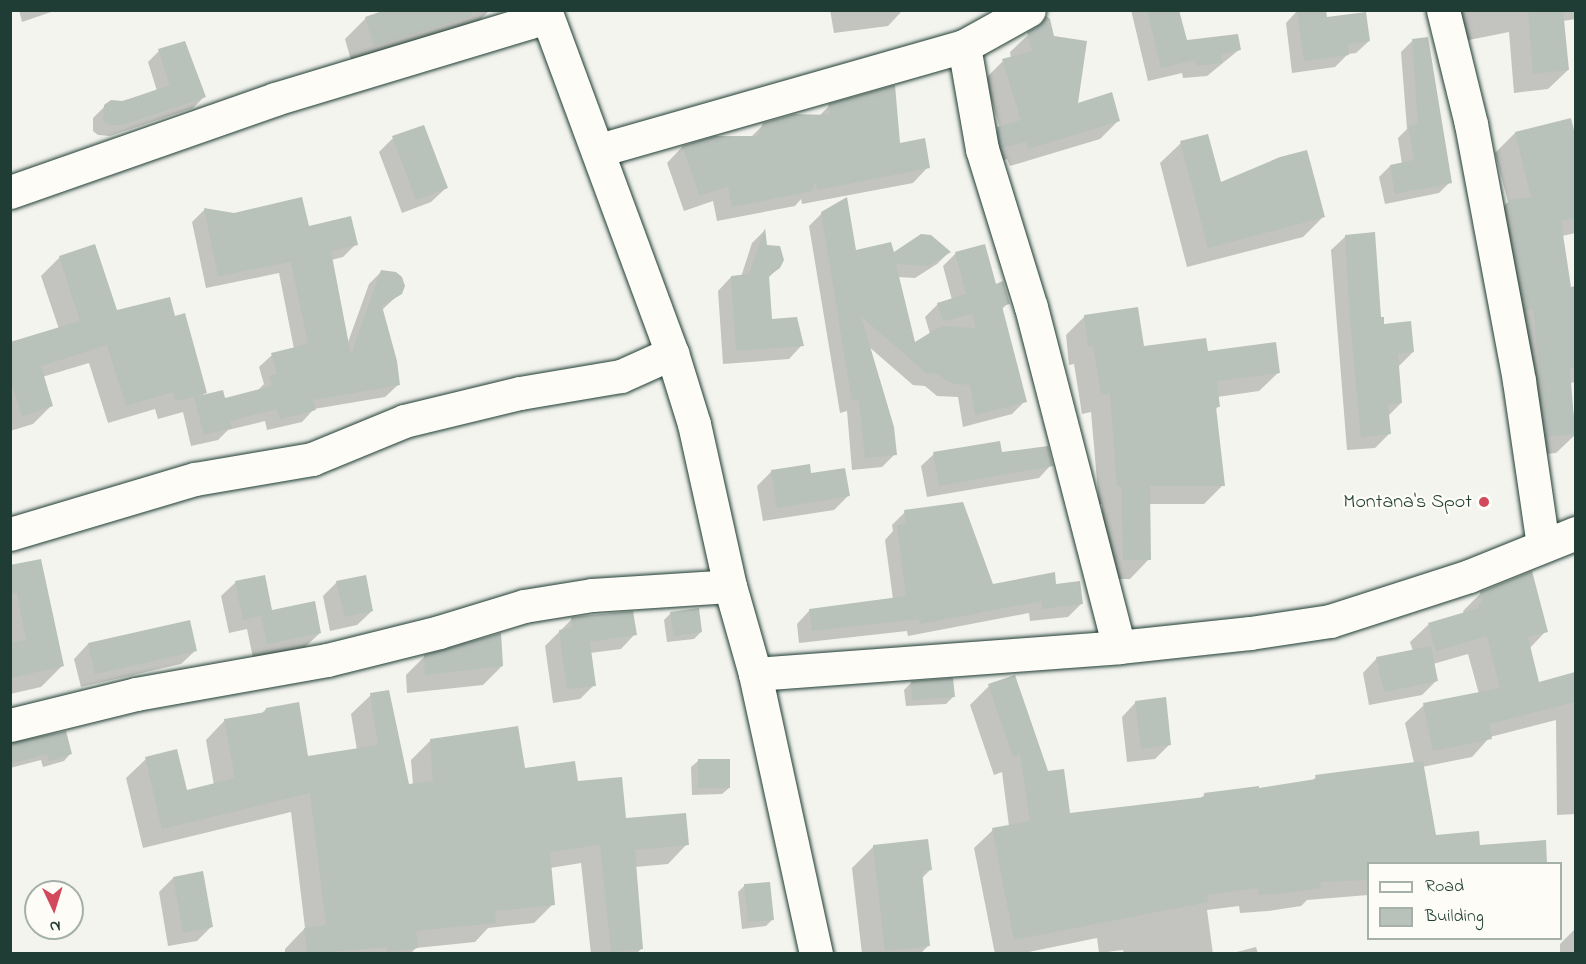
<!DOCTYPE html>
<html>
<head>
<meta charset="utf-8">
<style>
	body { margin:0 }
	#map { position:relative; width:1586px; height:964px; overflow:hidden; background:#f4f4ef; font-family:"Indie Flower",sans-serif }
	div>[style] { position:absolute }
	.shadow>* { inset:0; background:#0003 }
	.building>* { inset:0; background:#b9c1bb }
	.roads { filter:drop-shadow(0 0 2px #1f3d34) drop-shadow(0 0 2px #1f3d34) }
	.minor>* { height:33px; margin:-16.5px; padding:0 16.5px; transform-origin:16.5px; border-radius:16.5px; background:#fdfcf7 }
	.dots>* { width:16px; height:16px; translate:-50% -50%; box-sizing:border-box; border:3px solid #fdfcf7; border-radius:50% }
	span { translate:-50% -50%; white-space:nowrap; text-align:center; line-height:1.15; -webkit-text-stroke:4.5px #fdfcf7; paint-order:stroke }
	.poi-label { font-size:20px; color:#1f3d34 }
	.right { translate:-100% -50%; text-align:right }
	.frame { position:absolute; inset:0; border:12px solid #1f3d34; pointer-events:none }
	.legend { position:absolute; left:1367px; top:862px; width:195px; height:78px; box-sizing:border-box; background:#fdfcf7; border:2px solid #a4b0a9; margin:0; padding:8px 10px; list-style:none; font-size:18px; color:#1f3d34 }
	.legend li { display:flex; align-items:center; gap:12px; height:30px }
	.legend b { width:30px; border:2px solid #a4b0a9 }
	.north { position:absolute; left:24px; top:880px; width:60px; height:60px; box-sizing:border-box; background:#fdfcf7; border:2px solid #a4b0a9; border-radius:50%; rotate:176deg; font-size:16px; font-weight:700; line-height:24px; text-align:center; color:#1f3d34 }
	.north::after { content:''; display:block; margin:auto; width:21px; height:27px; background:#d1495b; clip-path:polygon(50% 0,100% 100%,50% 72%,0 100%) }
</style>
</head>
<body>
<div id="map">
	<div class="shadow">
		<div style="clip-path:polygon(19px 10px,57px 10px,22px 22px)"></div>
		<div style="clip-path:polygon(390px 10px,490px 10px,469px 31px,353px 67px,345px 39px,366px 18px)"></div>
		<div style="clip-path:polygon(830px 10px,902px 10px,902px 11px,888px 26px,834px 33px)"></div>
		<div style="clip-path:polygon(1131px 10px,1178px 10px,1186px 41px,1240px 49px,1207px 76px,1183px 78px,1182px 73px,1148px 81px)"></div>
		<div style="clip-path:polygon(1298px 10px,1325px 19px,1369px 41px,1356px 53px,1348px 54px,1335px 67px,1292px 73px,1286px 23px)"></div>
		<div style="clip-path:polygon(1453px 10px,1576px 10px,1576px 19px,1563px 21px,1568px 70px,1548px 89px,1514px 93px,1509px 32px,1459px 42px)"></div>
		<div style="clip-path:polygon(1046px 18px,1076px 105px,1118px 121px,1100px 139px,1010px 166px,1007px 159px,984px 166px,980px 147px,1000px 128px,985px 79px,1003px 61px,1011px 58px,1010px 52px)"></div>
		<div style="clip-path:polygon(1412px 41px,1450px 182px,1439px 193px,1385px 204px,1379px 177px,1390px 166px,1402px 164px,1398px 138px,1407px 129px,1401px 52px)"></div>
		<div style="clip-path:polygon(159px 51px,204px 97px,193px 108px,110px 136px,98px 135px,93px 131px,93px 118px,105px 106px,157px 91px,148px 62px)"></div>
		<div style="clip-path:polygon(829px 106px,898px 145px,928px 167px,913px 183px,802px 204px,801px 199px,795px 206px,717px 221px,713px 201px,684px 211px,667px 163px,682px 147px,715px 138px,750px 138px,764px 124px,819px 116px)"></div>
		<div style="clip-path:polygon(1570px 119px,1576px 140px,1576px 233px,1562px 236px,1570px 288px,1576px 288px,1576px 382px,1570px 383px,1576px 434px,1556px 453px,1527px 456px,1488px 222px,1508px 202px,1495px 153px,1515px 133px)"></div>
		<div style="clip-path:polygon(393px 138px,446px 188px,431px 202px,402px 213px,379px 152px)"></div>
		<div style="clip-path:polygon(1181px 143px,1220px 184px,1323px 217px,1303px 237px,1187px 267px,1160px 163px)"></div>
		<div style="clip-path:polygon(204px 210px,308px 228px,356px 244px,343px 257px,331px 260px,347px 345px,369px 284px,381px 272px,400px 293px,382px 310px,398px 385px,385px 397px,314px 409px,302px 422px,267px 430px,265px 421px,228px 430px,218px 440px,191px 446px,183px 412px,158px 419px,155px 409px,108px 423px,89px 363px,42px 377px,51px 406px,33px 424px,10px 431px,10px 344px,59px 329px,41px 276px,59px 258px,94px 246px,116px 311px,174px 318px,205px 393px,201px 397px,224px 400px,258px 390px,264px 384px,259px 367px,272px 355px,294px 349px,279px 273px,206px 288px,192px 222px)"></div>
		<div style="clip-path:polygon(822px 213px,854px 252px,893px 255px,949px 252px,937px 264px,915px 278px,898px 277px,914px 345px,930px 334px,925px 317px,938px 304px,952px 300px,943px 266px,956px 253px,995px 286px,1008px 303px,1001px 310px,1025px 401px,1012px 414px,963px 427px,958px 397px,937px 396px,925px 386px,913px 385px,868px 346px,895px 454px,882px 467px,852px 470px,847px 411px,840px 413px,809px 226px)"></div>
		<div style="clip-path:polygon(764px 231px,765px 247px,779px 267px,767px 279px,770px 321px,802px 345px,789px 359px,723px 364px,718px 291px,731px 277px,741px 277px,752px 243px)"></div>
		<div style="clip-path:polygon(1346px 236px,1383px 326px,1413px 352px,1398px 367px,1401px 403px,1388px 416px,1389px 434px,1375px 448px,1347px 450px,1331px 250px)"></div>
		<div style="clip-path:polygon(1085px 316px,1142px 348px,1207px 353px,1279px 372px,1259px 391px,1217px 397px,1218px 407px,1215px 410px,1223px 485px,1204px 504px,1149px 504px,1149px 559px,1130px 579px,1104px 579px,1102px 504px,1099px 504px,1091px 412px,1082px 414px,1074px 364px,1069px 365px,1066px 335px)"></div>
		<div style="clip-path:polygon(1000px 453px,1051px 465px,1039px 478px,927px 497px,921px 466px,934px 454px)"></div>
		<div style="clip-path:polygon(772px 471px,810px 475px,848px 496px,834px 510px,763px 521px,757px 486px)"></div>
		<div style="clip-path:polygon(905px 512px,992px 585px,1055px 585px,1081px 604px,1068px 617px,1030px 621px,1029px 613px,908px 636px,907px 631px,799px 643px,797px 624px,809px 611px,893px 599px,885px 540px,893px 531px,892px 525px)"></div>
		<div style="clip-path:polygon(10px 567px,62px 666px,41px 687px,10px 694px)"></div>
		<div style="clip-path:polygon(236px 582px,271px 611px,320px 633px,305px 647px,253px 658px,247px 629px,229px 633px,221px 596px)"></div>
		<div style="clip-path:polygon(337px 582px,372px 611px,357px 625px,330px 631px,323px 596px)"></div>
		<div style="clip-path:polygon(1481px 593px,1546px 631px,1529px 649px,1538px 684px,1576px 674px,1576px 814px,1557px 815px,1556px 720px,1490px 737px,1472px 757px,1422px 767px,1368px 864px,1368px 895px,1307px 900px,1301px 906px,1268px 911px,1240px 913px,1239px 906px,1207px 910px,1213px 954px,1124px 954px,1123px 950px,1099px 953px,1097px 938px,1019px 954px,995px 954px,974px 848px,993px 830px,1009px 826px,1002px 772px,994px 775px,970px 705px,989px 686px,1047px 773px,1069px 815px,1200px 799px,1205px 794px,1258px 789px,1311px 782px,1316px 777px,1414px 763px,1405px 723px,1424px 705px,1479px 694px,1468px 654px,1433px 664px,1437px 680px,1422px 695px,1369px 705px,1363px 673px,1377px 658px,1413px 651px,1410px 642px,1429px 624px,1464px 614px,1463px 611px)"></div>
		<div style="clip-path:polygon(671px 613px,701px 632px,694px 639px,667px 642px,664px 620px)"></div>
		<div style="clip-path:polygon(572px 619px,635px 634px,621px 649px,590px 653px,594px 685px,580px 699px,553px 703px,545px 646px)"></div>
		<div style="clip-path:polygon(88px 644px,196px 650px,181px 664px,81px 687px,74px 659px)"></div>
		<div style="clip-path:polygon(425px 656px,502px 666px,483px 685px,407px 693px,406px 675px)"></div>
		<div style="clip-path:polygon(911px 683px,953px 697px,946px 704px,906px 706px,904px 690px)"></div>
		<div style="clip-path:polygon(371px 695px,407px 786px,413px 785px,411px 760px,430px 741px,524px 770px,577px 783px,624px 820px,687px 844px,668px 864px,635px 867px,642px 948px,636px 954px,591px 954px,581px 863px,550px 868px,553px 904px,534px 923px,488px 928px,475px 942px,416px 948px,410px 954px,285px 954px,285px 949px,305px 928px,291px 812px,143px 848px,126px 778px,146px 759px,186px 792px,214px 785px,206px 740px,225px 720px,261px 714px,266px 709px,307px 758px,357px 750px,351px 714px)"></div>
		<div style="clip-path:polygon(1136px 702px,1170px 744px,1155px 759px,1127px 762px,1122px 717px)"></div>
		<div style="clip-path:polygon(10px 744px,70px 754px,64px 761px,43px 767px,41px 760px,10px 768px)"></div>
		<div style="clip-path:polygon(698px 761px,729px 788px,722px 794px,692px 795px,691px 767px)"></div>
		<div style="clip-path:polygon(874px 846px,930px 870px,921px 879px,929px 945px,920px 954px,862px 954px,852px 868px)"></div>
		<div style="clip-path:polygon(173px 878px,211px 927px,197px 941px,168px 946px,159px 892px)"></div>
		<div style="clip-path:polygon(745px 885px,772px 920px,766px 926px,742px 929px,738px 892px)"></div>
		<div style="clip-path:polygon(1576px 928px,1576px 954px,1560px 954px,1560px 944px)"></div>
		<div style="clip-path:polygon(1256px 947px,1258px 954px,1229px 954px)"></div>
	</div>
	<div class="building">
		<div style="clip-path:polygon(385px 10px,471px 10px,472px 16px,374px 46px,365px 17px)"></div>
		<div style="clip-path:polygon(1147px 10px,1179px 10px,1187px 40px,1238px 34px,1241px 50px,1221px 54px,1222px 63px,1196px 66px,1195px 60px,1161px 68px)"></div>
		<div style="clip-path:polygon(1297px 10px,1326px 10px,1327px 17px,1366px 12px,1370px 41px,1348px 44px,1349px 55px,1304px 61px)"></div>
		<div style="clip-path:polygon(1528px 10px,1563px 10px,1569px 70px,1533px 74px)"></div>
		<div style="clip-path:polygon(1046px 16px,1050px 19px,1054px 36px,1087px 41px,1078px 103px,1112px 92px,1120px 121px,1028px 149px,1026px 142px,1001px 148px,997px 127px,1021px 120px,1002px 59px,1032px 51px,1027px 32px,1039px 26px)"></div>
		<div style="clip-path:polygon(1428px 37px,1452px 183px,1395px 194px,1390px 165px,1414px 160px,1408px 126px,1418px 124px,1412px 39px)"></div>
		<div style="clip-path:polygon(185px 41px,206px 97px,122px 125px,110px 125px,103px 120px,104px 105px,111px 100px,123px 101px,170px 85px,158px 49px)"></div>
		<div style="clip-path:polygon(895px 85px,900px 143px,925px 138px,930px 168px,817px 190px,816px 182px,812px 191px,732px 207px,728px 186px,700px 196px,682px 146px,715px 136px,758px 136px,763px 123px,795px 114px,830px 115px,828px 104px)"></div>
		<div style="clip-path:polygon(1571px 118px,1575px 134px,1575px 218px,1561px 221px,1571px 287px,1575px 286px,1575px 367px,1570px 368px,1575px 434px,1547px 437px,1533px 309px,1525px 310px,1508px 200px,1531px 197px,1515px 132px)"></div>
		<div style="clip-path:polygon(424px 125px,448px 188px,416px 200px,392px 136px)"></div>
		<div style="clip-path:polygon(1208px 134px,1221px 182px,1280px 157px,1307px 150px,1325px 217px,1208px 248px,1180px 141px)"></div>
		<div style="clip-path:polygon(302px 197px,309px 226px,351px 216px,358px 245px,331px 251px,351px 355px,381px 270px,396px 272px,402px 277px,405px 286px,402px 294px,382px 306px,397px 361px,400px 385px,313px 400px,316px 410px,280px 419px,277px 409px,230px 421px,232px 428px,204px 435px,194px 397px,223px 390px,225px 398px,272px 386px,269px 376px,277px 374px,271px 353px,308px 344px,291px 262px,218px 276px,204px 208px,234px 213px)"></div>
		<div style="clip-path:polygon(847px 197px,856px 250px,891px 242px,894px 252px,921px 234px,931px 235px,951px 252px,929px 266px,896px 264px,915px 342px,941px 326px,976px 328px,972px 314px,943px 321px,937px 303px,966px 294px,955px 252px,985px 244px,996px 284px,1003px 281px,1010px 304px,1002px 306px,1027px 402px,975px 415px,970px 385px,950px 383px,938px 374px,926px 373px,861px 316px,894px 427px,897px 455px,865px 458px,859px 399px,852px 401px,821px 212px)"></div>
		<div style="clip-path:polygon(765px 228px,767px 245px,780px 246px,784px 260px,780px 268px,769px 276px,772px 319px,797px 317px,804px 346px,736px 351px,731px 276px,749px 274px)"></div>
		<div style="clip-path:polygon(1375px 232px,1381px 317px,1384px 317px,1384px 324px,1411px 321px,1414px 352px,1398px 354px,1402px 403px,1388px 404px,1391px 434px,1361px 437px,1350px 320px,1345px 235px)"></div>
		<div style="clip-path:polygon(95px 244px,117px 310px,170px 297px,175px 316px,185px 313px,207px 393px,176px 401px,173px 392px,126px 406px,107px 345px,41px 366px,53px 406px,22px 416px,10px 379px,10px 342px,80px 321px,59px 256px)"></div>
		<div style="clip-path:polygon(1138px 307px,1144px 346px,1206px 338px,1208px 351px,1276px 342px,1280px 373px,1217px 381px,1220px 407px,1216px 407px,1225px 486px,1150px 486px,1151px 560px,1123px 560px,1121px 486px,1117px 486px,1110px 394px,1101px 395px,1093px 346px,1088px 346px,1084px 315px)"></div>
		<div style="clip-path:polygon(1000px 441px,1002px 452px,1048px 446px,1053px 466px,939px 486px,933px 452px)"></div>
		<div style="clip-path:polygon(810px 464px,811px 473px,845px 468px,850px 496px,777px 508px,771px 470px)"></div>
		<div style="clip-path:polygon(963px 502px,993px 584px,1055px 572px,1056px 584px,1080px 581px,1083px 604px,1042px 609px,1042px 601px,920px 624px,919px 619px,812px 631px,809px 609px,906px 596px,897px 525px,906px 524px,904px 510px)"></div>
		<div style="clip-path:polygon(41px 559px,64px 666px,10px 678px,10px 643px,26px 640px,17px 593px,10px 594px,10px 565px)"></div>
		<div style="clip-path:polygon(1532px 571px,1548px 632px,1528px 637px,1539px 682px,1575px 672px,1575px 702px,1489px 724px,1492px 739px,1433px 751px,1423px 703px,1500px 688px,1487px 636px,1436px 651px,1428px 623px,1479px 608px,1478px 604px,1483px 603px,1480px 592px)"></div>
		<div style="clip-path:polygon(265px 575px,272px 610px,315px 601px,321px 633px,267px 644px,261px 616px,243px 620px,235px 581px)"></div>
		<div style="clip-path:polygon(366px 575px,373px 611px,345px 617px,336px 581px)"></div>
		<div style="clip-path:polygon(699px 608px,702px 632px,674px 636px,670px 612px)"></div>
		<div style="clip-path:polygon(633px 611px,637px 635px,590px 642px,596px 686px,567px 689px,559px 630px,572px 628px,571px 617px)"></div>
		<div style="clip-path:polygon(190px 620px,197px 651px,95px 674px,88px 643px)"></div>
		<div style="clip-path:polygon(501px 633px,503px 666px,425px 675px,424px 655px)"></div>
		<div style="clip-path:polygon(1431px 646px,1438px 681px,1384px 692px,1376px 657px)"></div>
		<div style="clip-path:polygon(1015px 675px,1048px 771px,1064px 769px,1070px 813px,1205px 797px,1204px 793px,1259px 786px,1259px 788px,1316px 779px,1315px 775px,1423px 761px,1436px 835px,1479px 831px,1480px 845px,1546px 840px,1547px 864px,1368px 864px,1368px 880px,1320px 882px,1321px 888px,1287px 893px,1259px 895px,1258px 888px,1207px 895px,1208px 902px,1014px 940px,992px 828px,1030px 821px,1020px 754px,1013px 757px,988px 684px)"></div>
		<div style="clip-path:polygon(953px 678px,955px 697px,912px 700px,911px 681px)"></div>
		<div style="clip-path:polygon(389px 690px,409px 784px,433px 781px,430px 739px,518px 726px,525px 768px,575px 761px,578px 781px,622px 777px,626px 818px,686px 813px,689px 845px,635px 850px,643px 949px,611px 952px,600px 845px,550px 852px,555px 905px,495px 911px,496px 923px,416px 931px,418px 948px,387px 952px,387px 947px,307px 954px,304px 928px,326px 925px,310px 793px,162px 829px,145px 757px,177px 749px,187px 790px,235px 778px,224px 719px,266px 712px,266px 708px,299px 702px,308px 756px,378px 745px,370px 693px)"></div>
		<div style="clip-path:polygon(1166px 697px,1171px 745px,1141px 749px,1135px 701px)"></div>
		<div style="clip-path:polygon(66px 731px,72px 754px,49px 761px,47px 754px,10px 764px,10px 743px)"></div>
		<div style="clip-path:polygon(698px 759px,730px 759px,730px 788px,698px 788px)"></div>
		<div style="clip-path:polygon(928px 839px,932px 870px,922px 871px,930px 946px,885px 951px,873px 845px)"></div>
		<div style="clip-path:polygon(203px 871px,213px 927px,183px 933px,173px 877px)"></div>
		<div style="clip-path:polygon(770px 882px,774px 920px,748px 922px,744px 884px)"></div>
	</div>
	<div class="roads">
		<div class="minor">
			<div style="left:545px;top:10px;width:366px;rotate:69.7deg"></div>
			<div style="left:672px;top:353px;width:74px;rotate:72.8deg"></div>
			<div style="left:694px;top:424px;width:166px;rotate:77.5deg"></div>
			<div style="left:730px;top:586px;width:91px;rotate:74.1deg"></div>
			<div style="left:755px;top:674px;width:287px;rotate:77.7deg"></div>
			<div style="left:1443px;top:10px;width:117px;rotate:76.2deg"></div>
			<div style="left:1471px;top:124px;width:261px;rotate:79.4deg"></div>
			<div style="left:1519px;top:381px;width:166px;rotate:81.7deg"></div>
			<div style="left:964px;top:46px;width:105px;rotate:80.1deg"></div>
			<div style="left:982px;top:149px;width:165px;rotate:72.8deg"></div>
			<div style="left:1031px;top:307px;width:351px;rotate:75.5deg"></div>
			<div style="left:599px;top:150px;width:380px;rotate:-15.9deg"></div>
			<div style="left:964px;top:46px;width:74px;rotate:-29deg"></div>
			<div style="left:10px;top:192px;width:281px;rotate:-19.3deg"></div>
			<div style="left:275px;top:99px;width:284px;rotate:-16.8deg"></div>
			<div style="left:10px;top:534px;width:193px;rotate:-16.6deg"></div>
			<div style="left:195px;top:479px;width:119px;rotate:-9.7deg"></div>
			<div style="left:312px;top:459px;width:100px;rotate:-22.4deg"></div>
			<div style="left:404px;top:421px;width:119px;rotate:-13.6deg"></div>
			<div style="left:520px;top:393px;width:102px;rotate:-9.6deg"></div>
			<div style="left:621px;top:376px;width:56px;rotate:-24.3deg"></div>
			<div style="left:755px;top:674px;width:365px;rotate:-4.2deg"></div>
			<div style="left:1119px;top:647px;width:132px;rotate:-6.1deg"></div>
			<div style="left:1250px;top:633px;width:81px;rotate:-8.5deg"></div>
			<div style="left:1330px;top:621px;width:146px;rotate:-17.9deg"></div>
			<div style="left:1469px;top:576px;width:115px;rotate:-21.9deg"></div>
			<div style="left:10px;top:725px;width:130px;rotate:-13.8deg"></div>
			<div style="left:136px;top:694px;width:194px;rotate:-10.1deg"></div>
			<div style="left:327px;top:660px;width:115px;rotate:-14deg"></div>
			<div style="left:439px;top:632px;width:89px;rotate:-17deg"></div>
			<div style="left:524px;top:606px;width:69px;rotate:-9.2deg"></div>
			<div style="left:592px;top:595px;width:138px;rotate:-3.7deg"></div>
		</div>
	</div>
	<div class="dots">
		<div style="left:1484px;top:502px;background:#d1495b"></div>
	</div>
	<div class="poi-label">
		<span class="right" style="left:1472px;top:502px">Montana's Spot</span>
	</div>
	<div class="frame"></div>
	<ul class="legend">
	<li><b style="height:8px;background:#fdfcf7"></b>Road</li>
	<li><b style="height:16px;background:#b9c1bb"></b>Building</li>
	</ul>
	<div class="north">N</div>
</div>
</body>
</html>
